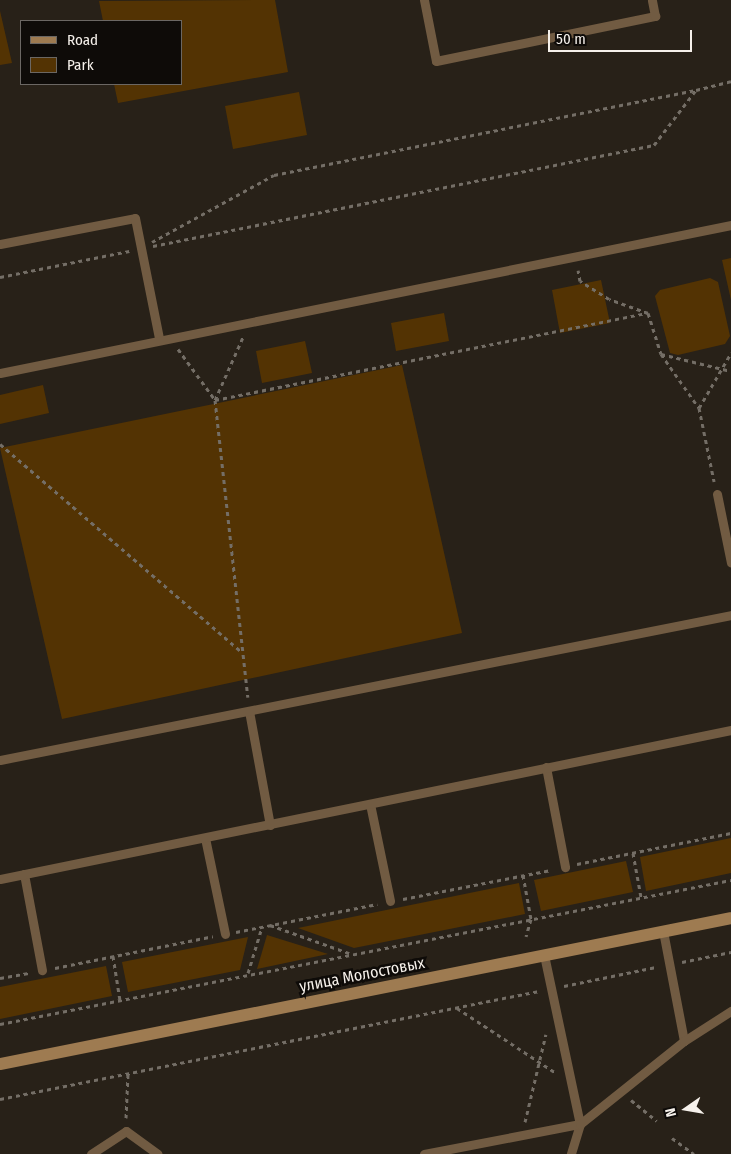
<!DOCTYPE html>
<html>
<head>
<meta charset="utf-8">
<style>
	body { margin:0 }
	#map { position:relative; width:731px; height:1154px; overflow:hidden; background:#282118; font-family:"Fira Sans Condensed",sans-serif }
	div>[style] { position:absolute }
	.green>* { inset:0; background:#533303 }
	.path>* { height:3px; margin-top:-1.5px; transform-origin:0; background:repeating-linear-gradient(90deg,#746e66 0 4px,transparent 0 8px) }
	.lane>* { height:9px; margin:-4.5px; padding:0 4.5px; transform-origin:4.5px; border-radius:4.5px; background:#715b42 }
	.secondary>* { height:12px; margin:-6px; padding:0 6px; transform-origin:6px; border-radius:6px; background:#9e7b51 }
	span { translate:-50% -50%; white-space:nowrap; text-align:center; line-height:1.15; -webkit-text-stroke:5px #0e0b08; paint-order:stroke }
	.street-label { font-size:16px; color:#f6f1eb }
	.legend { position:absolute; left:20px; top:20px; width:162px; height:65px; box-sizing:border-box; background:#0e0b08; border:1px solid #6b6763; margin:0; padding:6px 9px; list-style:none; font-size:15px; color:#f6f1eb }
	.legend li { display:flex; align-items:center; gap:10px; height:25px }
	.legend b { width:25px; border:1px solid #6b6763 }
	.north { position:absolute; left:661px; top:1084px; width:50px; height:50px; -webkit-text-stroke:4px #0e0b08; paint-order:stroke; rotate:257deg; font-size:14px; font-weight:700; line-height:20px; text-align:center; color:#f6f1eb }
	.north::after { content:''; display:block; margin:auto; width:18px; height:22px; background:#f6f1eb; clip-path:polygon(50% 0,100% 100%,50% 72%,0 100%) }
	.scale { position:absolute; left:548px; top:30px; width:144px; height:22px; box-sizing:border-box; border:2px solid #f6f1eb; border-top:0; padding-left:6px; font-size:15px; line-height:18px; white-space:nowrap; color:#f6f1eb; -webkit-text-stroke:4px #0e0b08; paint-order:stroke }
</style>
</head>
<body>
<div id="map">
	<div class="green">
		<div style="clip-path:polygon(275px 0,288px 72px,118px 103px,114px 84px,181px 84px,181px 21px,103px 21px,99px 1px)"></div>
		<div style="clip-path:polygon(0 11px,12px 63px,0 65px)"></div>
		<div style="clip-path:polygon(299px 92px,307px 135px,233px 149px,225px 106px)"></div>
		<div style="clip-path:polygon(731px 258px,731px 300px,722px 260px)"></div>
		<div style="clip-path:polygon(710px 278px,718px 282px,730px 336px,725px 344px,678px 355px,670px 353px,655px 296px,660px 290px)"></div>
		<div style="clip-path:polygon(601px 280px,610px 323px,560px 333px,552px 290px)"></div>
		<div style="clip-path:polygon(444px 313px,449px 341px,396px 351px,391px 323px)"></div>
		<div style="clip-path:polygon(305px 341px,312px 373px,262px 383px,256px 351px)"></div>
		<div style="clip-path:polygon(402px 365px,462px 633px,62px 719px,0 448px)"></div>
		<div style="clip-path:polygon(43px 385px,49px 413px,0 424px,0 395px)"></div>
		<div style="clip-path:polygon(731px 838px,731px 873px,646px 891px,640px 857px)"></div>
		<div style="clip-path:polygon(626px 861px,633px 892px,541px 911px,534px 880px)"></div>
		<div style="clip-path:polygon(519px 883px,525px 914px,354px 948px,298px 928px)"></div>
		<div style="clip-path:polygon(267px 935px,328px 954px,257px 969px)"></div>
		<div style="clip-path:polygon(248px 937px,240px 970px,128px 992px,122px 962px)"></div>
		<div style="clip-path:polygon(106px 966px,112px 996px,0 1019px,0 987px)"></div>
	</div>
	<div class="path">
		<div style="left:152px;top:242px;width:139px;rotate:-28.8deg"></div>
		<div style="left:274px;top:175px;width:429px;rotate:-11.4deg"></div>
		<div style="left:153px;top:246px;width:511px;rotate:-11.4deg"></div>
		<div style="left:654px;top:145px;width:69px;rotate:-52.6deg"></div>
		<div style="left:696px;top:90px;width:36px;rotate:-14deg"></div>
		<div style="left:0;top:277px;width:132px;rotate:-11.4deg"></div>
		<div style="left:648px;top:313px;width:43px;rotate:72.4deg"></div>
		<div style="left:661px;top:354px;width:66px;rotate:54.9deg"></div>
		<div style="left:699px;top:408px;width:75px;rotate:78.4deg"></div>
		<div style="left:178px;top:349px;width:63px;rotate:54deg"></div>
		<div style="left:215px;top:400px;width:299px;rotate:83.7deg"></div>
		<div style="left:661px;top:354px;width:72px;rotate:13.7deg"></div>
		<div style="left:215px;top:400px;width:442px;rotate:-11.4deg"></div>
		<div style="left:648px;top:313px;width:41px;rotate:-160.3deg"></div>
		<div style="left:609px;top:299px;width:34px;rotate:-148deg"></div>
		<div style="left:580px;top:281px;width:11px;rotate:-100deg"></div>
		<div style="left:215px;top:400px;width:69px;rotate:-66deg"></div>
		<div style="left:699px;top:408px;width:64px;rotate:-59.8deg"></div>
		<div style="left:0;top:444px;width:319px;rotate:40.7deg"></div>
		<div style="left:633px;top:853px;width:45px;rotate:79.7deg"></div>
		<div style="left:577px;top:864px;width:157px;rotate:-11.4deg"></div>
		<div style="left:523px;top:875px;width:45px;rotate:79.7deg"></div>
		<div style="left:531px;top:919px;width:18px;rotate:106deg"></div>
		<div style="left:403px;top:899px;width:151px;rotate:-11.1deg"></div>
		<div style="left:270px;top:925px;width:84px;rotate:19.5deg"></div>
		<div style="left:236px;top:932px;width:144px;rotate:-11.2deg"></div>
		<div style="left:113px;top:956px;width:45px;rotate:81deg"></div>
		<div style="left:682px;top:962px;width:50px;rotate:-11.5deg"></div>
		<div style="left:55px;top:968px;width:161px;rotate:-11.4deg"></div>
		<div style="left:248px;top:973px;width:48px;rotate:-73.1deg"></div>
		<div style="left:0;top:978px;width:29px;rotate:-10deg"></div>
		<div style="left:564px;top:986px;width:94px;rotate:-11.7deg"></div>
		<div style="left:457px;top:1008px;width:118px;rotate:33.3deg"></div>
		<div style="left:0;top:1024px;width:745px;rotate:-11.14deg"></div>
		<div style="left:0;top:1099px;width:550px;rotate:-11.33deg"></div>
		<div style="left:631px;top:1100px;width:33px;rotate:39deg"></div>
		<div style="left:126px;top:1118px;width:44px;rotate:-87.4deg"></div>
		<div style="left:525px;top:1122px;width:90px;rotate:-76.6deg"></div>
		<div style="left:672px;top:1138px;width:27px;rotate:36deg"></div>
	</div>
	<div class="lane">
		<div style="left:424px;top:0;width:62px;rotate:78.9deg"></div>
		<div style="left:436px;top:61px;width:224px;rotate:-11.6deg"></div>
		<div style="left:655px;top:16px;width:16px;rotate:-101deg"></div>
		<div style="left:0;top:244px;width:137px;rotate:-10.9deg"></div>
		<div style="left:135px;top:218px;width:122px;rotate:78.7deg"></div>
		<div style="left:0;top:373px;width:746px;rotate:-11.45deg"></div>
		<div style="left:717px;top:494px;width:70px;rotate:78.5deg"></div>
		<div style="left:249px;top:711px;width:116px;rotate:79.6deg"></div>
		<div style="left:0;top:760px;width:745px;rotate:-11.22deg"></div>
		<div style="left:546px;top:767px;width:102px;rotate:79.2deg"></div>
		<div style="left:370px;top:804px;width:99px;rotate:78.3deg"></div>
		<div style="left:205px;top:838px;width:98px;rotate:78.2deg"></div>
		<div style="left:24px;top:874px;width:98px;rotate:79.4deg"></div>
		<div style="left:0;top:879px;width:746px;rotate:-11.52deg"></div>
		<div style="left:663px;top:931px;width:112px;rotate:79.2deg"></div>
		<div style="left:544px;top:955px;width:173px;rotate:78deg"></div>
		<div style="left:580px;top:1124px;width:31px;rotate:107deg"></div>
		<div style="left:91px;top:1154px;width:42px;rotate:-33.3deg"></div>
		<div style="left:126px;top:1131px;width:39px;rotate:36deg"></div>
		<div style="left:424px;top:1154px;width:159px;rotate:-10.9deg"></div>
		<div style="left:580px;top:1124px;width:133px;rotate:-38.6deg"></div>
		<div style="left:684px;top:1041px;width:56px;rotate:-32.6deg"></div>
	</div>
	<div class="secondary">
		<div style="left:0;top:1064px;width:745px;rotate:-11.29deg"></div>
	</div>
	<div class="street-label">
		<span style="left:362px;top:975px;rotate:-11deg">улица Молостовых</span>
	</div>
	<ul class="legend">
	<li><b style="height:6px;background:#9e7b51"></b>Road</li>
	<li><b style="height:14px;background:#533303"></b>Park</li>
	</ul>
	<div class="north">N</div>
	<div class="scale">50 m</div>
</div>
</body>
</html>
